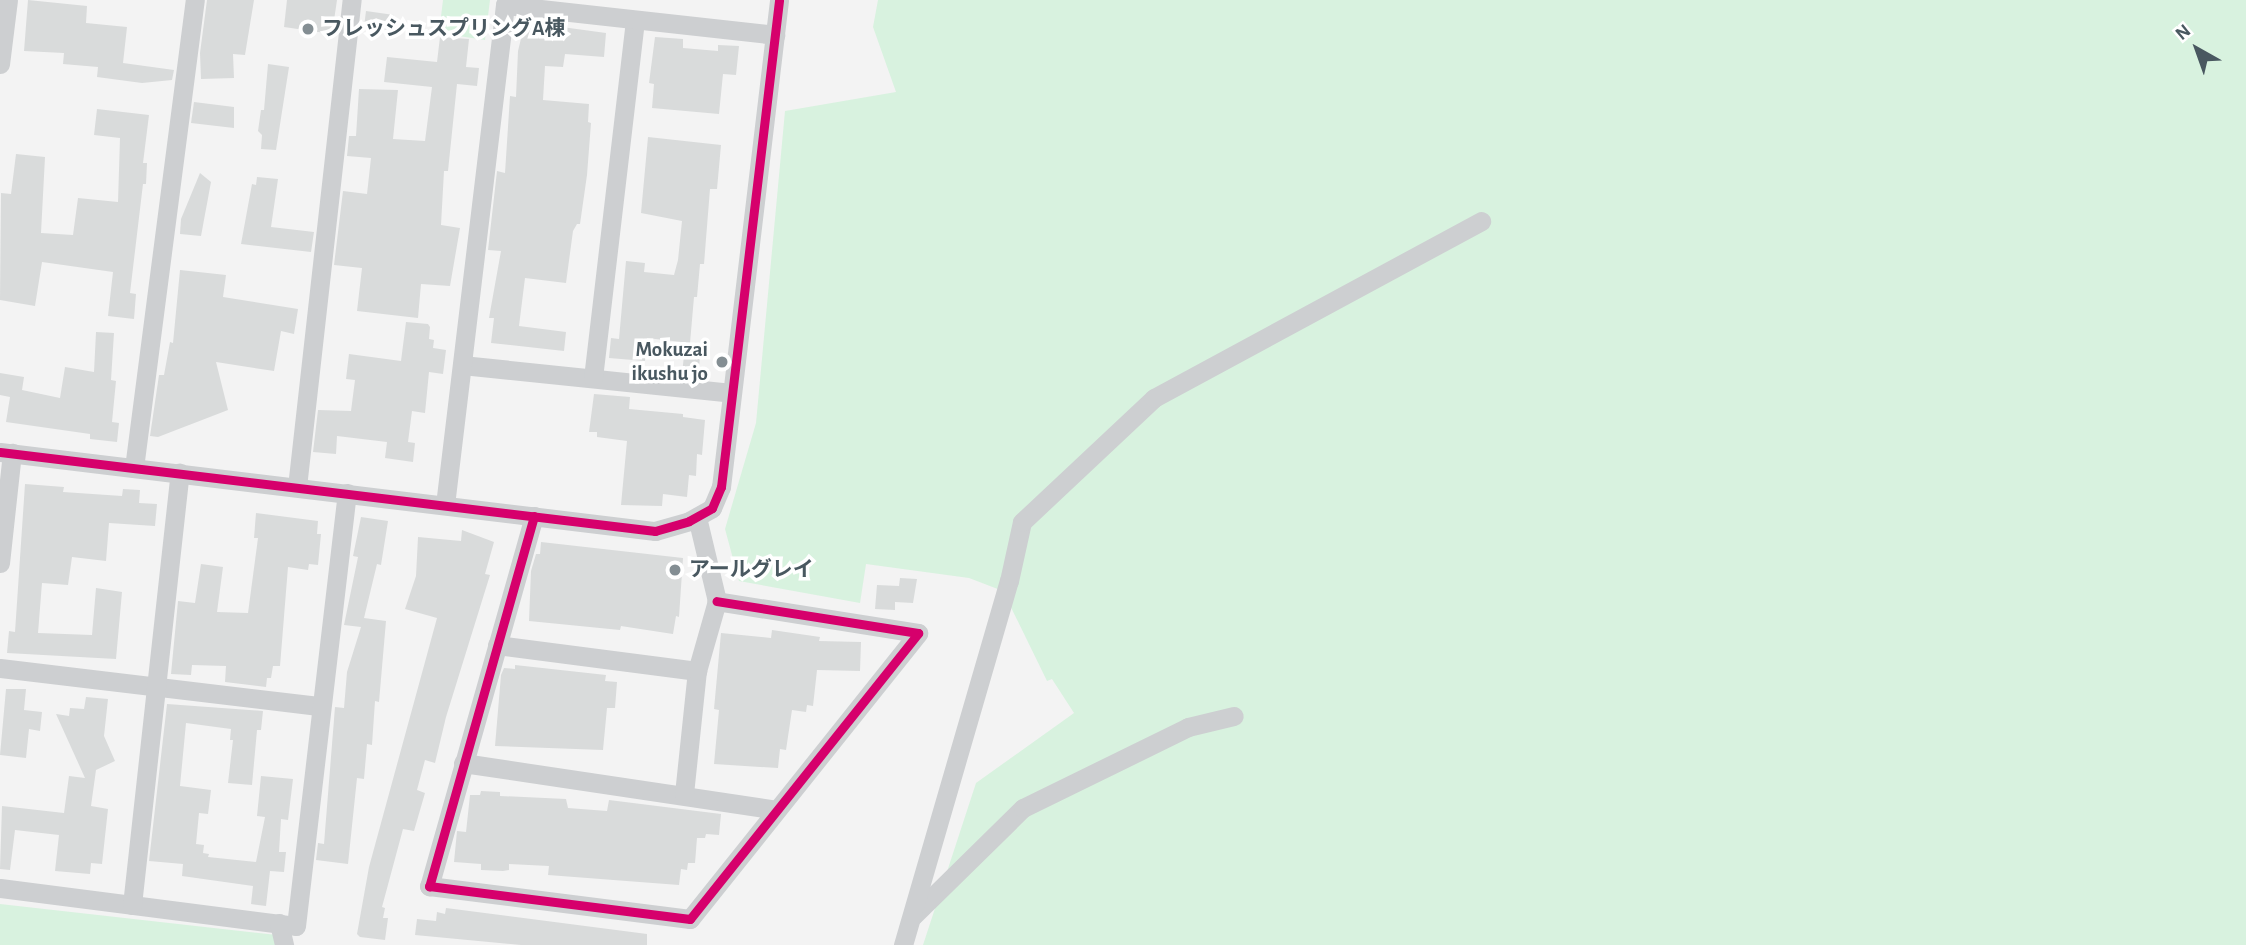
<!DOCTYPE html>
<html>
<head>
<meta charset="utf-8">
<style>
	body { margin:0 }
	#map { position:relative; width:2246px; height:945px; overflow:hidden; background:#f3f3f3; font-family:"Alegreya Sans","Noto Sans JP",sans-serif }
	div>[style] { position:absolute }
	.green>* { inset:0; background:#d8f2df }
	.building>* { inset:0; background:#d9dbdb }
	.minor>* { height:19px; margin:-9.5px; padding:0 9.5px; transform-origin:9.5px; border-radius:9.5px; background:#cdcfd1 }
	.cycleway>* { height:9px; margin:-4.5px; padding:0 4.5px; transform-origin:4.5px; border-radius:4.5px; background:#d6006c }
	.dots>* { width:19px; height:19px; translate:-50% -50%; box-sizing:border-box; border:4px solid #fff; border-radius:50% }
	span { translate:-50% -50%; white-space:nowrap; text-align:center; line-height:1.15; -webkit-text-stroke:7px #fff; paint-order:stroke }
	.poi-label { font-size:21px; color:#495860; font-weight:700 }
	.left { translate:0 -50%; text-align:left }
	.right { translate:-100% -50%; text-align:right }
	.north { position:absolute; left:2162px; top:14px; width:70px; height:70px; -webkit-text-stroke:5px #fff; paint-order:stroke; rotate:320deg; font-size:19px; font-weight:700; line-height:28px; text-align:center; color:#495860 }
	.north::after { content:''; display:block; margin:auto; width:24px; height:32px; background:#495860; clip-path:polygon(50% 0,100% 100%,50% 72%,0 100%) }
</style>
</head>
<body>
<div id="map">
	<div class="green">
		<div style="clip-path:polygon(443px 0,490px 0,485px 40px,439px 33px)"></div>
		<div style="clip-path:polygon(878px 0,2246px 0,2246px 945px,923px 945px,976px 783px,1074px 713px,1052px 679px,1047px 681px,1003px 591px,969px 578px,866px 564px,860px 603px,739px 581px,725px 529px,756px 423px,785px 111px,896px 92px,873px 27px)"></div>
		<div style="clip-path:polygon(0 904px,277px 935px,277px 945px,0 945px)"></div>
	</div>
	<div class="building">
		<div style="clip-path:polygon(28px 0,87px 6px,86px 23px,127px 27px,123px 63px,174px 70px,172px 80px,142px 83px,97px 77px,98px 67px,63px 64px,64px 53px,24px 51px)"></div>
		<div style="clip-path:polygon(207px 0,254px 0,245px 55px,233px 54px,234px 78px,201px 79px,200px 53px)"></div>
		<div style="clip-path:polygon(287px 0,337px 0,332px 34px,284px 27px)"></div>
		<div style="clip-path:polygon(366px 11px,394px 15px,392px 30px,364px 27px)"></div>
		<div style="clip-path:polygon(525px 22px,606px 33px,604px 57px,565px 54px,563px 67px,545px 66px,543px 100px,589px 104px,588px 122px,591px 123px,587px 175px,580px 224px,577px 224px,573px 231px,566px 283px,525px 278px,519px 326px,566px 332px,564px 351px,491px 343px,494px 318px,489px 318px,501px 251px,488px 250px,497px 171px,505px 173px,510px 96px,516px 97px,518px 51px)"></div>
		<div style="clip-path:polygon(440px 37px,469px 39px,466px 67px,479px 68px,477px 86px,457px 84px,448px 171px,444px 171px,441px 225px,460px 228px,450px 286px,421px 284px,418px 318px,357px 311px,362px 268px,334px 265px,343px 191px,367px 194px,371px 158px,347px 156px,349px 136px,356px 136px,359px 89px,398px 90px,393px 139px,425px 141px,432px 87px,384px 82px,387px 57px,437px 62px)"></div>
		<div style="clip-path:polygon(655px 37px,683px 39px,683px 48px,718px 51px,718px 45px,739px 46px,736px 75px,723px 74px,719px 114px,652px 108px,654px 84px,649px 83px)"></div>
		<div style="clip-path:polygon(268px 64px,289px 67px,276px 150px,261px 149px,262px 135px,258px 131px,261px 110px,264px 110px)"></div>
		<div style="clip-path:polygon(194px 102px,234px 107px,234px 128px,191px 123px)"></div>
		<div style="clip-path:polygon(97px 109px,149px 115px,143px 163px,147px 163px,146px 184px,143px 184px,130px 293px,136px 294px,134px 319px,108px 316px,113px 272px,42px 262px,35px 306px,0 300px,1px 193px,11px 194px,16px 154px,45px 157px,41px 233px,73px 235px,78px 198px,118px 202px,120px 138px,94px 135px)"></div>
		<div style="clip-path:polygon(648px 137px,721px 145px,717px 189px,710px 189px,704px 264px,700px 264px,697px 297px,694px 297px,690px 343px,647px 338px,645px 361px,609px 358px,611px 338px,619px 339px,626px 261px,645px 263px,644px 272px,674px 275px,678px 260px,682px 221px,641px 213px)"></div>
		<div style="clip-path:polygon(200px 173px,211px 182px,201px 236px,180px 234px,181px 219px)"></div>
		<div style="clip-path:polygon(257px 177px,278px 179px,271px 227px,314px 232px,311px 252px,241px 244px,252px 184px,256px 185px)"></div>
		<div style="clip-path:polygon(180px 270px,226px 275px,223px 297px,298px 309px,294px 334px,281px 331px,274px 371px,216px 362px,228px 410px,158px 437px,150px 436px,159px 375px,164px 375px,170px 342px,173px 343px)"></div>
		<div style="clip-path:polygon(406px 322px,428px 324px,430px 327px,429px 339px,434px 340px,433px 348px,446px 350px,443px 374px,429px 372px,425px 413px,412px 411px,408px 442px,415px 443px,413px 462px,385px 458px,387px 442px,337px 436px,336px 454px,313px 452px,318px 410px,351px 411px,355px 380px,346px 379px,349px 354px,401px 361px)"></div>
		<div style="clip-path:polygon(96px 332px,114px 333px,111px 380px,116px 381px,112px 422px,119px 423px,117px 442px,90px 439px,90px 434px,6px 422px,10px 397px,0 395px,0 373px,24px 377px,22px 390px,60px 398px,65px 367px,94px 372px)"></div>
		<div style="clip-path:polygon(685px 346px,701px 348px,698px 376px,682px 374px)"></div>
		<div style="clip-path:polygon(594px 394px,630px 397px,629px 409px,683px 414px,683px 417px,705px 420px,702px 455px,697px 454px,696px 476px,689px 475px,687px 497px,663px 494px,662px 506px,621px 505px,627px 441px,597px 437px,597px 432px,589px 432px)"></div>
		<div style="clip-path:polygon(25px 484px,64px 487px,63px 492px,122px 496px,123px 489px,140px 490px,139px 503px,157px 504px,155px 526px,109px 523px,106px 561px,72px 557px,68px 585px,42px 583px,38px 633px,92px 635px,96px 588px,122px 592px,116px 659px,7px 653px,9px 631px,15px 632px)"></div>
		<div style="clip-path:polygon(256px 513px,318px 521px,317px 534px,321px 534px,318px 565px,309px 564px,308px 570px,288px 567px,280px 666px,273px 666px,271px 678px,267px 678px,266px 687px,225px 682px,226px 666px,192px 665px,191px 675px,171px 674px,178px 601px,195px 603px,201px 564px,223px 567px,217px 612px,248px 613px,258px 538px,254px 538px)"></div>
		<div style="clip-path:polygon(361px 517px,388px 521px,381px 565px,377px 564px,364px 618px,386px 621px,379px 702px,375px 701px,372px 745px,367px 744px,364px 779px,357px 778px,348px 864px,316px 860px,318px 843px,324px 844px,335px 707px,344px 708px,347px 672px,361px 627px,344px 625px,358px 557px,353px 556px)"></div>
		<div style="clip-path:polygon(462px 530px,494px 542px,485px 574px,490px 575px,446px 717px,435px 763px,425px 760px,417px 790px,425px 793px,414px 831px,403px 829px,382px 907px,385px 908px,383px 918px,388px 918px,385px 940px,360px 937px,357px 934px,369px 867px,437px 618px,405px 609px,416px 576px,418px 537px,461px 541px)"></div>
		<div style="clip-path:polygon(541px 542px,683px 558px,679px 617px,676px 616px,673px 634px,621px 626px,620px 630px,529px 621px,531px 571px,536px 554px,540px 554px)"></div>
		<div style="clip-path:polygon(900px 578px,917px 579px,913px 603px,895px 602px,895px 610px,875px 609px,877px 585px,899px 586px)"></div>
		<div style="clip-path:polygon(772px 630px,820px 637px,819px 641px,861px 642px,860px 671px,817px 670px,813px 706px,807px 705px,806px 712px,792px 710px,786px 750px,780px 749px,778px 768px,714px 764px,719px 710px,714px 709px,721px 633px,771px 638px)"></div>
		<div style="clip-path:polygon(515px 665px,606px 675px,605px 681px,617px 682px,615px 708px,607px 708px,603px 750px,495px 746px,501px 675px,504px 668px,515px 669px)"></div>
		<div style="clip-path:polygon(6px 689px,26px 689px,24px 710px,42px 712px,40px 731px,29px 729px,26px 758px,0 755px)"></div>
		<div style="clip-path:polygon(86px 697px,108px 699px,104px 736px,115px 761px,96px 770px,91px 806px,108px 809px,102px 864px,91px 863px,90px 874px,55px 871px,59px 835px,15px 830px,10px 870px,0 869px,2px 806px,64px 813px,69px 776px,85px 778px,56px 714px,69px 716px,70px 708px,84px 709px)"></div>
		<div style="clip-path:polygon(167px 704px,263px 711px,261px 730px,257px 730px,252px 785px,228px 783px,233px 740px,230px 740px,231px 729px,186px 723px,180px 786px,211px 790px,208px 814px,199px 813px,196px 844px,204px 845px,203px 853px,209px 854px,208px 857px,256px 862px,265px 817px,257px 816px,261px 776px,293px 779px,288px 820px,281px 819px,279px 852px,286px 852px,284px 872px,270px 871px,266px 906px,251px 904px,253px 886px,182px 876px,183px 864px,149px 861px)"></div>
		<div style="clip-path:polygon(481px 791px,500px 792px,500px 796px,566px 799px,568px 808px,607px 811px,609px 800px,721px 814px,719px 835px,706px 834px,705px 838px,697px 838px,695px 863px,688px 863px,687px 870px,681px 869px,679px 885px,548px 875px,549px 866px,509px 864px,509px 870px,503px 871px,481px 870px,481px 864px,454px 862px,457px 831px,466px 832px,470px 795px,480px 795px)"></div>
		<div style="clip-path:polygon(446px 908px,647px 934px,647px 945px,521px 945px,415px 935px,417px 919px,436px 921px,437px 912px,445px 914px)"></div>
	</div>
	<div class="minor">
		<div style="left:0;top:64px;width:64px;rotate:-82.9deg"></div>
		<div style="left:462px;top:365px;width:271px;rotate:5.9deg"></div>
		<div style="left:593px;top:378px;width:360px;rotate:-83.3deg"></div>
		<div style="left:0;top:452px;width:660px;rotate:6.88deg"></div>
		<div style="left:655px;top:531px;width:35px;rotate:-16deg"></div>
		<div style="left:689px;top:521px;width:26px;rotate:-29deg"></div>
		<div style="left:712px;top:508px;width:23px;rotate:-67deg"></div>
		<div style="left:721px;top:487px;width:490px;rotate:-83.2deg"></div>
		<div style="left:134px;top:468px;width:472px;rotate:-82.6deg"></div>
		<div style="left:297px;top:487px;width:490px;rotate:-83.6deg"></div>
		<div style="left:445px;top:505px;width:504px;rotate:-83.16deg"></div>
		<div style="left:505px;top:5px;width:272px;rotate:6.3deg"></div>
		<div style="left:534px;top:516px;width:385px;rotate:105.8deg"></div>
		<div style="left:429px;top:886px;width:263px;rotate:7.2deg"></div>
		<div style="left:690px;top:919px;width:366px;rotate:-51.4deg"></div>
		<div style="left:918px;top:633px;width:204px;rotate:-171deg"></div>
		<div style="left:0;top:563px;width:111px;rotate:-83.8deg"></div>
		<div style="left:497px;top:645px;width:202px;rotate:7.4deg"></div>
		<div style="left:0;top:668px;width:323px;rotate:6.8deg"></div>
		<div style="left:463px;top:763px;width:317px;rotate:8.5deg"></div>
		<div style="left:684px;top:794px;width:124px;rotate:-84deg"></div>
		<div style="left:697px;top:671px;width:73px;rotate:-74.1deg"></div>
		<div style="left:717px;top:601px;width:86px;rotate:-103.4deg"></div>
		<div style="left:0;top:888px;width:298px;rotate:7.3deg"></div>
		<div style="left:296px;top:926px;width:436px;rotate:-83.3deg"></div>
		<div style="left:132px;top:905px;width:435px;rotate:-83.7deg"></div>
		<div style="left:913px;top:916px;width:154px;rotate:-44.5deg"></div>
		<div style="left:1023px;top:808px;width:184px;rotate:-26.1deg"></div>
		<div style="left:1188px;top:727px;width:47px;rotate:-13.4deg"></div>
		<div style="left:279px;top:923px;width:23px;rotate:77deg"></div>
		<div style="left:903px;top:945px;width:379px;rotate:-73.8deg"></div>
		<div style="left:1009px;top:581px;width:60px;rotate:-77.6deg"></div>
		<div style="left:1022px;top:522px;width:181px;rotate:-43.2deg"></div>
		<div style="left:1154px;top:398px;width:372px;rotate:-28.4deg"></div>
	</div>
	<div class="cycleway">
		<div style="left:0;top:452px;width:660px;rotate:6.88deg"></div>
		<div style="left:655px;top:531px;width:35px;rotate:-16deg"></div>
		<div style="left:689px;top:521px;width:26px;rotate:-29deg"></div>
		<div style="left:712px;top:508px;width:23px;rotate:-67deg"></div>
		<div style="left:721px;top:487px;width:490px;rotate:-83.2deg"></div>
		<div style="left:534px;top:516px;width:385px;rotate:105.8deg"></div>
		<div style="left:429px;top:886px;width:263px;rotate:7.2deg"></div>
		<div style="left:690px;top:919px;width:366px;rotate:-51.4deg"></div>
		<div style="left:918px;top:633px;width:204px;rotate:-171deg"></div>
	</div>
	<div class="dots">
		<div style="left:308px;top:29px;background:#848e93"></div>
		<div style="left:722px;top:362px;background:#848e93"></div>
		<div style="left:675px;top:570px;background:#848e93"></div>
	</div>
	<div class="poi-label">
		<span class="left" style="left:322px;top:29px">フレッシュスプリングA棟</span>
		<span class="right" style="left:708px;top:362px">Mokuzai<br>ikushu jo</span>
		<span class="left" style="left:689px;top:570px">アールグレイ</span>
	</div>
	<div class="north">N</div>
</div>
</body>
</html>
